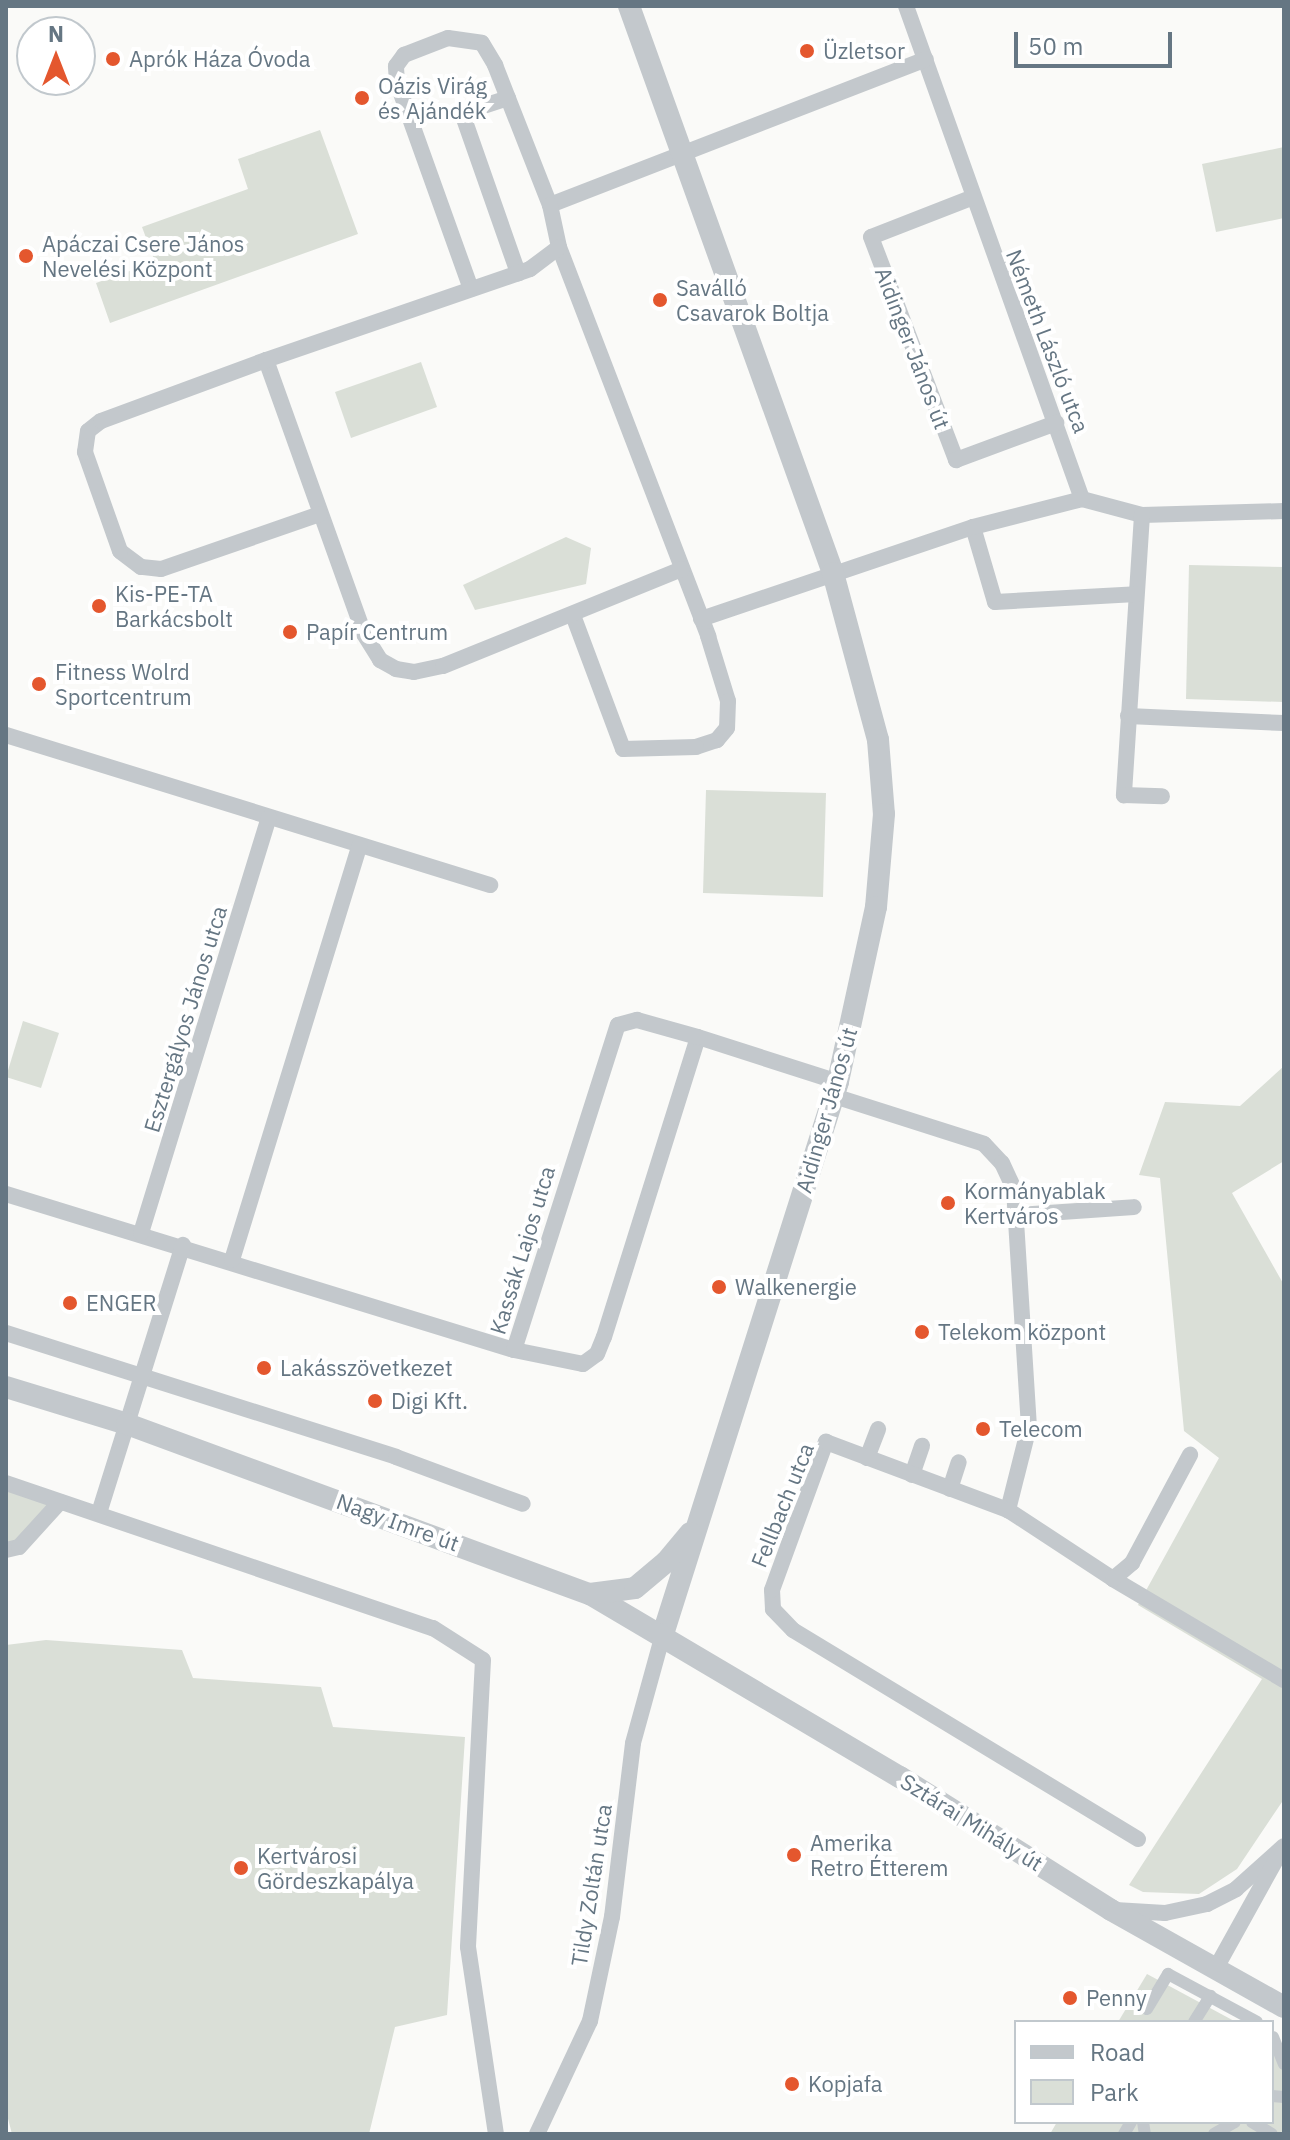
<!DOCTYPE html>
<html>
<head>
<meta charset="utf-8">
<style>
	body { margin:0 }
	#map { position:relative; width:1290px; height:2140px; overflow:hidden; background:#fafaf8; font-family:"IBM Plex Sans",sans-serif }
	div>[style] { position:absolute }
	.green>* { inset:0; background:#dadfd7 }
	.pedestrian>* { height:12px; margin:-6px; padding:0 6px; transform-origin:6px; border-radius:6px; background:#c3c8cc }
	.minor>* { height:16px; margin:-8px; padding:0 8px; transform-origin:8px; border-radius:8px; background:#c3c8cc }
	.tertiary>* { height:22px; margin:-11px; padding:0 11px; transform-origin:11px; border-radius:11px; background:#c3c8cc }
	.dots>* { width:22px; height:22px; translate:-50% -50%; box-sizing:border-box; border:4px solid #fff; border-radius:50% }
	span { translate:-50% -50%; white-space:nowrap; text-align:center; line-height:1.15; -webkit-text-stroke:8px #fff; paint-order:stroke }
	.poi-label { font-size:22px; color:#657683 }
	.left { translate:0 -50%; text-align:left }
	.street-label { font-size:22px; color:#657683 }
	.frame { position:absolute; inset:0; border:8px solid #657683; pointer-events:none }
	.legend { position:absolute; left:1014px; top:2020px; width:260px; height:104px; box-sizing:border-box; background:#fff; border:2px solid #c1c8cd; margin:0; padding:10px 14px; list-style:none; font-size:24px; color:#657683 }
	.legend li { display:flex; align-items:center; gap:16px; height:40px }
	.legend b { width:40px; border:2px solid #c1c8cd }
	.north { position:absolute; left:16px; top:16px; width:80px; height:80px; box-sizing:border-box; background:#fff; border:2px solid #c1c8cd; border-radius:50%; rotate:0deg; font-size:22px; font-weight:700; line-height:32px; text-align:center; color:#657683 }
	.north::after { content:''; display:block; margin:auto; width:28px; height:36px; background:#e4572e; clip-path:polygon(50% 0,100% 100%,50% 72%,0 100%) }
	.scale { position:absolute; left:1014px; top:32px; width:158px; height:36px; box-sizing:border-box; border:4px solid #657683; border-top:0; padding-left:10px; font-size:24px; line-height:28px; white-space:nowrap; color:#657683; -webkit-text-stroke:6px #fff; paint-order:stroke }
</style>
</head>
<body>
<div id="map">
	<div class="green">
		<div style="clip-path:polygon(320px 130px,358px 234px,110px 323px,96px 283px,155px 262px,142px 227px,248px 189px,238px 159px)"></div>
		<div style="clip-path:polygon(1284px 147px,1284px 218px,1216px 232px,1202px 164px)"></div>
		<div style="clip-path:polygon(421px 362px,437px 407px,351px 438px,335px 392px)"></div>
		<div style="clip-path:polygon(566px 537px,591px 548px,586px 584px,475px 610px,463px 585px)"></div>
		<div style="clip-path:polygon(1189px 565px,1284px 567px,1284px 702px,1186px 699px)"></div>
		<div style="clip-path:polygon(706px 790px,826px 793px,823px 897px,703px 893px)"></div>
		<div style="clip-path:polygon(23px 1021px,59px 1033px,41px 1088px,6px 1077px)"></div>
		<div style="clip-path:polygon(1284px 1066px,1284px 1161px,1232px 1193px,1284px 1285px,1284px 1799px,1237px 1869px,1199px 1894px,1143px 1892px,1129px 1885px,1262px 1679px,1138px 1605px,1219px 1458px,1184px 1431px,1160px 1178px,1139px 1175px,1165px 1102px,1240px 1106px)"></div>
		<div style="clip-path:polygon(6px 1485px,57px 1502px,6px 1548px)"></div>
		<div style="clip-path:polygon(46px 1640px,182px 1650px,193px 1678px,321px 1687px,333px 1727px,465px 1737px,447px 2015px,395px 2027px,369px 2134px,12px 2134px,6px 2111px,6px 1645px)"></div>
		<div style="clip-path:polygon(1147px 1974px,1236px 2022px,1118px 2022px)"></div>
		<div style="clip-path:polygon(1272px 2041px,1284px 2048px,1284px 2134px,1050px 2134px,1057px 2122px,1272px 2122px)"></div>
	</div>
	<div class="pedestrian">
		<div style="left:1147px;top:2009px;width:41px;rotate:-59deg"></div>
		<div style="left:1168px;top:1974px;width:101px;rotate:28.3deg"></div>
		<div style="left:1194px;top:2022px;width:31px;rotate:-58deg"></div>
		<div style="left:1273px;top:2037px;width:29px;rotate:68deg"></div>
		<div style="left:1272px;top:2096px;width:12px;rotate:5deg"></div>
		<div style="left:1143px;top:2122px;width:12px;rotate:81deg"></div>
		<div style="left:1252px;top:2122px;width:23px;rotate:31deg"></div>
		<div style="left:1124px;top:2134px;width:14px;rotate:-60deg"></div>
		<div style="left:1214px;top:2134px;width:24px;rotate:-30deg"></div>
	</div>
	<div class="minor">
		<div style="left:906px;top:6px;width:523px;rotate:70.35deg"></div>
		<div style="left:1082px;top:499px;width:62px;rotate:14.9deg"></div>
		<div style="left:1142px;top:515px;width:142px;rotate:-1.6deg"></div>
		<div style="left:508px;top:98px;width:48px;rotate:161.9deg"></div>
		<div style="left:462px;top:113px;width:170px;rotate:70.7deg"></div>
		<div style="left:971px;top:198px;width:107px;rotate:158.7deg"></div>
		<div style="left:871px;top:237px;width:239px;rotate:69.1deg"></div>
		<div style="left:956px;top:460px;width:107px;rotate:-20.3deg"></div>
		<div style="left:550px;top:205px;width:403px;rotate:-21.2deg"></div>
		<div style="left:471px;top:289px;width:220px;rotate:-109.7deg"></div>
		<div style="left:397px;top:82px;width:16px;rotate:-94deg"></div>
		<div style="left:396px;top:66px;width:14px;rotate:-54deg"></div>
		<div style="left:404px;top:55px;width:47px;rotate:-21.1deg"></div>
		<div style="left:448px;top:38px;width:34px;rotate:8deg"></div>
		<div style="left:482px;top:43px;width:26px;rotate:59deg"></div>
		<div style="left:495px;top:65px;width:150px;rotate:68.6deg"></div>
		<div style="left:550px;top:205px;width:43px;rotate:77.9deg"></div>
		<div style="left:559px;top:247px;width:417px;rotate:69deg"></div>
		<div style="left:708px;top:636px;width:68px;rotate:72.9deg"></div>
		<div style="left:728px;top:701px;width:27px;rotate:92deg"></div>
		<div style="left:727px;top:728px;width:16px;rotate:130deg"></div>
		<div style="left:717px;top:740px;width:22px;rotate:162deg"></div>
		<div style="left:696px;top:747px;width:73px;rotate:178.4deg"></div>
		<div style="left:623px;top:749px;width:143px;rotate:-110.5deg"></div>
		<div style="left:266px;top:360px;width:291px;rotate:70.3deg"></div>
		<div style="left:364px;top:634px;width:31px;rotate:58deg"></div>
		<div style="left:380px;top:660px;width:18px;rotate:29deg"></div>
		<div style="left:396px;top:669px;width:18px;rotate:9deg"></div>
		<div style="left:414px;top:672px;width:30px;rotate:-12deg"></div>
		<div style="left:443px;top:666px;width:258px;rotate:-22.1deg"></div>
		<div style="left:320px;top:514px;width:168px;rotate:160.9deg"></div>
		<div style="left:161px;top:569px;width:20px;rotate:-174deg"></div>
		<div style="left:141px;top:567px;width:26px;rotate:-143deg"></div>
		<div style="left:120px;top:551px;width:105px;rotate:-109.5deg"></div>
		<div style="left:85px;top:452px;width:21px;rotate:-82deg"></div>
		<div style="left:88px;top:431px;width:16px;rotate:-38deg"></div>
		<div style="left:101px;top:421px;width:176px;rotate:-20.3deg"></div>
		<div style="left:266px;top:360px;width:279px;rotate:-19deg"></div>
		<div style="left:530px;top:269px;width:36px;rotate:-37deg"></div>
		<div style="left:1142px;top:515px;width:281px;rotate:93.7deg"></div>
		<div style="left:1124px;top:795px;width:38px;rotate:2deg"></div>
		<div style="left:973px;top:527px;width:78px;rotate:73.7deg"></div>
		<div style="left:995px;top:602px;width:141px;rotate:-3.2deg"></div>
		<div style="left:701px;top:619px;width:287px;rotate:-18.7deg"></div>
		<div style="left:973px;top:527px;width:113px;rotate:-14.4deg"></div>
		<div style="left:1128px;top:716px;width:156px;rotate:2.6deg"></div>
		<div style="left:6px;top:735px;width:507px;rotate:17.22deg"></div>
		<div style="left:834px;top:1096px;width:157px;rotate:17.7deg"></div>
		<div style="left:984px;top:1144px;width:26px;rotate:47deg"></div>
		<div style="left:1002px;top:1163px;width:29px;rotate:65deg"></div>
		<div style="left:1014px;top:1189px;width:238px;rotate:86.4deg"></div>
		<div style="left:1029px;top:1427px;width:86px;rotate:104.2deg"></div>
		<div style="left:6px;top:1194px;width:531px;rotate:17.07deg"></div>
		<div style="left:514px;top:1350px;width:70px;rotate:11.5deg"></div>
		<div style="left:583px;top:1364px;width:17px;rotate:-36deg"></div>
		<div style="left:597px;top:1354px;width:18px;rotate:-68deg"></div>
		<div style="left:604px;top:1337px;width:314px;rotate:-72.6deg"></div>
		<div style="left:698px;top:1037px;width:147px;rotate:17.8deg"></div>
		<div style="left:1018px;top:1215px;width:116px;rotate:-3.9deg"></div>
		<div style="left:141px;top:1233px;width:435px;rotate:-72.9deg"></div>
		<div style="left:232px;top:1260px;width:434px;rotate:-72.9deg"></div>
		<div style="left:6px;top:1333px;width:409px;rotate:17.6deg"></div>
		<div style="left:396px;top:1457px;width:135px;rotate:20.3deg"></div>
		<div style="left:514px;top:1350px;width:341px;rotate:-72.3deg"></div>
		<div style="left:618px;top:1025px;width:20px;rotate:-15deg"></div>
		<div style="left:637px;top:1020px;width:63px;rotate:15.6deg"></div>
		<div style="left:867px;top:1458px;width:31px;rotate:-69deg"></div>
		<div style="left:912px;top:1475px;width:31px;rotate:-71deg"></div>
		<div style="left:6px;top:1483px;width:451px;rotate:18.8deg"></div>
		<div style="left:433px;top:1628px;width:59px;rotate:32.6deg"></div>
		<div style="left:483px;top:1660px;width:287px;rotate:93deg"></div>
		<div style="left:468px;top:1947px;width:189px;rotate:81.5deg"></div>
		<div style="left:950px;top:1489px;width:28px;rotate:-72deg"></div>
		<div style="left:99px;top:1513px;width:281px;rotate:-72.6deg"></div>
		<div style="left:6px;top:1550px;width:13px;rotate:-13deg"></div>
		<div style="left:19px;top:1547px;width:61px;rotate:-47.7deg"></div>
		<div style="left:1113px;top:1579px;width:199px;rotate:30.6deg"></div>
		<div style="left:1138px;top:1839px;width:403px;rotate:-148.8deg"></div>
		<div style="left:793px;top:1630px;width:29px;rotate:-134deg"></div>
		<div style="left:773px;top:1609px;width:19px;rotate:-93deg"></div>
		<div style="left:772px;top:1590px;width:158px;rotate:-70deg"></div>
		<div style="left:826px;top:1442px;width:194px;rotate:20.5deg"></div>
		<div style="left:1008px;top:1510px;width:126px;rotate:33.3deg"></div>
		<div style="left:1113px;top:1579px;width:25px;rotate:-40deg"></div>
		<div style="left:1132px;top:1563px;width:123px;rotate:-61.8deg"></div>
		<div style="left:1115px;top:1910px;width:50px;rotate:3.4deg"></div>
		<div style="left:1165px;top:1913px;width:43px;rotate:-12.1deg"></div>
		<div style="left:1207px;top:1904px;width:33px;rotate:-27deg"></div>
		<div style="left:1236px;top:1889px;width:64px;rotate:-41.9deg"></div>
		<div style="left:1216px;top:1968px;width:126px;rotate:-61deg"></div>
		<div style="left:537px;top:2134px;width:125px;rotate:-64.9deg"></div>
		<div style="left:590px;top:2021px;width:106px;rotate:-78.1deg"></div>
		<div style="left:612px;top:1917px;width:175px;rotate:-83.1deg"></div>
		<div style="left:633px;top:1743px;width:113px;rotate:-74.6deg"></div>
	</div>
	<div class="tertiary">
		<div style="left:629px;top:6px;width:603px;rotate:70.21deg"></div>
		<div style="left:833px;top:573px;width:173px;rotate:74.9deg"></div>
		<div style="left:878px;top:740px;width:74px;rotate:85.4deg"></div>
		<div style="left:884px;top:814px;width:93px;rotate:94.9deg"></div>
		<div style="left:876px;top:907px;width:179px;rotate:102.3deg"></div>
		<div style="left:838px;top:1082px;width:579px;rotate:107.59deg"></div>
		<div style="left:6px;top:1387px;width:127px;rotate:17deg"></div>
		<div style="left:127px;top:1424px;width:493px;rotate:20.2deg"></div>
		<div style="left:590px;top:1594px;width:360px;rotate:30.6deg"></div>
		<div style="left:900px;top:1777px;width:249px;rotate:32.2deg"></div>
		<div style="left:1111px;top:1910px;width:198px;rotate:29.3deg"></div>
		<div style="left:590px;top:1594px;width:45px;rotate:-7.6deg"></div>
		<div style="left:635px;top:1588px;width:40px;rotate:-40deg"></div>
		<div style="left:666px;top:1562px;width:38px;rotate:-50deg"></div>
	</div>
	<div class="dots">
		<div style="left:807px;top:51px;background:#e4572e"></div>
		<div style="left:113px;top:59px;background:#e4572e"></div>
		<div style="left:362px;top:98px;background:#e4572e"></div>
		<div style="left:26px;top:256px;background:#e4572e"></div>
		<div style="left:660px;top:300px;background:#e4572e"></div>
		<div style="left:99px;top:606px;background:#e4572e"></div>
		<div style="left:290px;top:632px;background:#e4572e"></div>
		<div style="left:39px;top:684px;background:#e4572e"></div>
		<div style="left:948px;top:1203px;background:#e4572e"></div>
		<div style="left:719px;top:1287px;background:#e4572e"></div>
		<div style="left:70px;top:1303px;background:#e4572e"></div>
		<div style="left:922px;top:1332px;background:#e4572e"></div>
		<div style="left:264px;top:1368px;background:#e4572e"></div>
		<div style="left:375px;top:1401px;background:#e4572e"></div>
		<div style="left:983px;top:1429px;background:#e4572e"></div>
		<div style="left:794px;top:1855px;background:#e4572e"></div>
		<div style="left:241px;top:1868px;background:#e4572e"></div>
		<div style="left:1070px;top:1998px;background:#e4572e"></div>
		<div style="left:792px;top:2084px;background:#e4572e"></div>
	</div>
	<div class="poi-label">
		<span class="left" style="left:823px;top:51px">Üzletsor</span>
		<span class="left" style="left:129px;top:59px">Aprók Háza Óvoda</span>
		<span class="left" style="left:378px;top:98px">Oázis Virág<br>és Ajándék</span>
		<span class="left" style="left:42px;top:256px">Apáczai Csere János<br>Nevelési Központ</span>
		<span class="left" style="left:676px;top:300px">Saválló<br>Csavarok Boltja</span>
		<span class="left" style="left:115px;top:606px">Kis-PE-TA<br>Barkácsbolt</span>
		<span class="left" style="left:306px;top:632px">Papír Centrum</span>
		<span class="left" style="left:55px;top:684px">Fitness Wolrd<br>Sportcentrum</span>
		<span class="left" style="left:964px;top:1203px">Kormányablak<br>Kertváros</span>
		<span class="left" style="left:735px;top:1287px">Walkenergie</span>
		<span class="left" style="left:86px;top:1303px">ENGER</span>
		<span class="left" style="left:938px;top:1332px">Telekom központ</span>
		<span class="left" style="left:280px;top:1368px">Lakásszövetkezet</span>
		<span class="left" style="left:391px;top:1401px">Digi Kft.</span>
		<span class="left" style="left:999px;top:1429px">Telecom</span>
		<span class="left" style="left:810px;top:1855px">Amerika<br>Retro Étterem</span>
		<span class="left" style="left:257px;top:1868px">Kertvárosi<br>Gördeszkapálya</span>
		<span class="left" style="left:1086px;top:1998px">Penny</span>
		<span class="left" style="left:808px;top:2084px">Kopjafa</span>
	</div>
	<div class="street-label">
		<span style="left:1048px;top:341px;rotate:69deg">Németh László utca</span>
		<span style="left:913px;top:348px;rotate:69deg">Aidinger János út</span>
		<span style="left:185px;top:1019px;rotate:-73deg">Esztergályos János utca</span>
		<span style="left:826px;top:1110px;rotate:-74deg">Aidinger János út</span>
		<span style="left:522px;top:1250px;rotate:-73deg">Kassák Lajos utca</span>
		<span style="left:782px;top:1505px;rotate:-68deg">Fellbach utca</span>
		<span style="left:398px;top:1522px;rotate:20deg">Nagy Imre út</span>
		<span style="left:972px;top:1822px;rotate:32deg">Sztárai Mihály út</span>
		<span style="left:591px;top:1885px;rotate:-81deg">Tildy Zoltán utca</span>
	</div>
	<div class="frame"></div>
	<ul class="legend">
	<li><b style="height:10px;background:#c3c8cc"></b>Road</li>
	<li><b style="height:22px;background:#dadfd7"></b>Park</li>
	</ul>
	<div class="north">N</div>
	<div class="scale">50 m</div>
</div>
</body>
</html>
